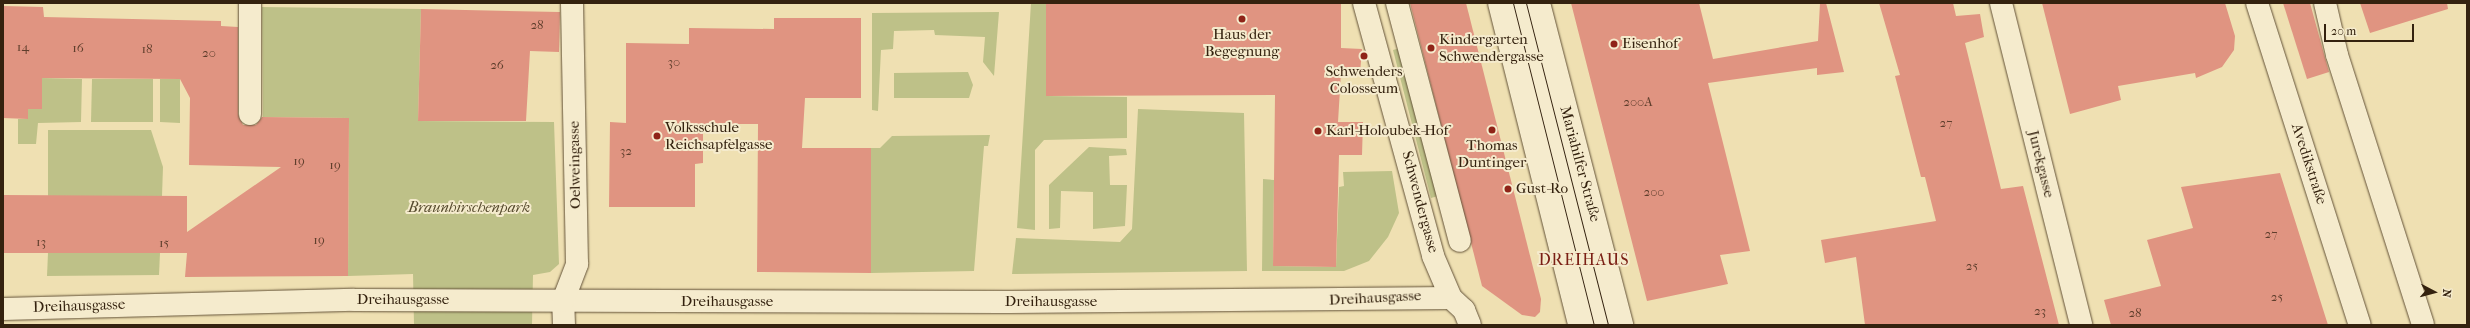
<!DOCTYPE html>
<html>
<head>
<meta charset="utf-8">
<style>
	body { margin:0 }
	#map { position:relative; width:2470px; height:328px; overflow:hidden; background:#efe0b2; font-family:"IM FELL French Canon",serif }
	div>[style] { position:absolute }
	.green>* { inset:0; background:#bec188 }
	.building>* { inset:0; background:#e09481 }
	.roads { filter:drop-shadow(0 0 1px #635238) drop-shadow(0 0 1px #635238) }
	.minor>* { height:22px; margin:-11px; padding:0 11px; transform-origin:11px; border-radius:11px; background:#f5ebcd }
	.tram>* { height:1px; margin:-0.5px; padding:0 0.5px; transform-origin:0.5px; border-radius:0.5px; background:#34220f }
	.dots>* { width:11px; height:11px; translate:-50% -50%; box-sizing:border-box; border:2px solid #f5ebcd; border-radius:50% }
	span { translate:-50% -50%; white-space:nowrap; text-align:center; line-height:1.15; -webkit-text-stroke:4px #f5ebcd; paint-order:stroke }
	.number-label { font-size:13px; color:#5f3e2c }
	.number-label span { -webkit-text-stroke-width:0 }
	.poi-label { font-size:15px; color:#34220f }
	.left { translate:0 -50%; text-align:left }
	.street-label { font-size:15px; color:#34220f }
	.park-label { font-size:15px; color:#564a2d; font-style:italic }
	.neighbourhood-label { font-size:16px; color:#7a1f14; letter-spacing:1px }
	.frame { position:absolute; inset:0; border:4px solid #34220f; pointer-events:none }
	.north { position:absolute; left:2414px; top:272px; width:40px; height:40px; -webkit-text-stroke:3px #f5ebcd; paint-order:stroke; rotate:96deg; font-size:11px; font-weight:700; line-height:16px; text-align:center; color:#34220f }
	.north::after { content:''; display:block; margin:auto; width:14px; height:18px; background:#34220f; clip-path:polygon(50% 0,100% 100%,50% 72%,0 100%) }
	.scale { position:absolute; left:2324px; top:24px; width:90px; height:18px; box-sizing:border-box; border:2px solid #34220f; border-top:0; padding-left:5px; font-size:12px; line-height:14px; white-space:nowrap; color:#34220f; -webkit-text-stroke:3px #f5ebcd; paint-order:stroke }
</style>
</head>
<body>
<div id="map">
	<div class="green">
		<div style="clip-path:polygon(1031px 3px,1046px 3px,1046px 96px,1127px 97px,1127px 138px,1044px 140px,1035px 150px,1035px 230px,1017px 228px)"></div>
		<div style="clip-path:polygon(262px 7px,421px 9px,418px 121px,554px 122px,559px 264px,550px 272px,533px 275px,532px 325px,414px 325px,413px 274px,348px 276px,349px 118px,263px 117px)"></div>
		<div style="clip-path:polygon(999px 12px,994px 76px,983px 62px,985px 37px,935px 35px,934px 30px,894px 31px,893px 49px,881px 50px,878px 111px,872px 110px,872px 13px)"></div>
		<div style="clip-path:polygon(1400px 48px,1438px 196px,1431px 198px,1393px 50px)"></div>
		<div style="clip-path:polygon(968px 72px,973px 85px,969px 98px,894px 98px,894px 73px)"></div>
		<div style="clip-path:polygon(42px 78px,82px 79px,81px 122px,38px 123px,36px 144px,18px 144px,18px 119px,27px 119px,28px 109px,42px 109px)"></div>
		<div style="clip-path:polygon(92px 79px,153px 79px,153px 122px,91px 122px)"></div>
		<div style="clip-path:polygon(160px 79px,180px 79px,180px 123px,160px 122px)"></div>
		<div style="clip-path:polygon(1138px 109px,1244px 113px,1247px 271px,1012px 274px,1016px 238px,1120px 242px,1132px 229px)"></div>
		<div style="clip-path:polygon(48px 130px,151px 130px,163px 167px,162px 196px,48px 196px)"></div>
		<div style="clip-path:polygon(990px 135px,988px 146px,984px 146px,974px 271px,871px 273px,871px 148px,880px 148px,892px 136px)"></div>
		<div style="clip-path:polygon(1089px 147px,1126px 149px,1127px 155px,1109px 156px,1110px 185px,1127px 185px,1125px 226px,1093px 229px,1093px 192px,1061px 191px,1060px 228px,1049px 229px,1049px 185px)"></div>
		<div style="clip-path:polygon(1392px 171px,1399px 213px,1388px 237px,1369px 261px,1344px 271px,1262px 271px,1263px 179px,1274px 180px,1273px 266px,1336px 267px,1339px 187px,1344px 186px,1343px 172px)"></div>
		<div style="clip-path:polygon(48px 253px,160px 253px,159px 275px,47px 276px)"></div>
	</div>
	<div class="building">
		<div style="clip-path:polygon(1046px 3px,1341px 3px,1341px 48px,1362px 49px,1360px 73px,1341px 73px,1338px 122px,1363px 122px,1362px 155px,1339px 155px,1336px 267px,1273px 266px,1275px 95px,1046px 96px)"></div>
		<div style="clip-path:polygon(1410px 3px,1466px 3px,1541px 299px,1540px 312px,1535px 317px,1522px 315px,1482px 286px)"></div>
		<div style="clip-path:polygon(1571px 3px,1699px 3px,1713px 59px,1818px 41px,1820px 3px,1826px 3px,1844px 72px,1817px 75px,1817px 68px,1708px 83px,1750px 251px,1720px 255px,1728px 284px,1647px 301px)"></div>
		<div style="clip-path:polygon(1879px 3px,1953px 3px,1956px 16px,1980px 14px,1984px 37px,1965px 43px,2001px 189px,2023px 186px,2059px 325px,1865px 325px,1856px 257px,1825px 263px,1821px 240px,1936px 221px,1925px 177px,1921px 177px,1895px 76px,1900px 75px)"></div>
		<div style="clip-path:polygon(2042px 3px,2225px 3px,2235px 36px,2234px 50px,2222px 67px,2196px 78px,2195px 73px,2118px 86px,2121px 100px,2070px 114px)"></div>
		<div style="clip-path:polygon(2283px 3px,2310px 3px,2329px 72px,2307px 79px)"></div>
		<div style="clip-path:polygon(2360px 3px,2447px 3px,2448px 9px,2370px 33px)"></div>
		<div style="clip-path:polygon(3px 6px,43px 7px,44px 17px,221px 21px,221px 26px,238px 27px,238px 114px,243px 125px,256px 125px,262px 117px,349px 118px,348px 276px,185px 277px,187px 253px,3px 253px,3px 195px,187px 196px,187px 232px,281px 167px,189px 165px,190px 98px,180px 79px,42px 78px,42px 109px,28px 109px,28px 119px,3px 118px)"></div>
		<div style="clip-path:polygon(421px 9px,560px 12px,559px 52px,530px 51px,526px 121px,418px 121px)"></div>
		<div style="clip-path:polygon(774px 18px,861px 18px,861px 98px,805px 98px,802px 148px,871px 148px,871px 273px,757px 272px,758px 124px,703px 124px,703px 163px,695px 164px,695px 207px,609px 207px,610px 122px,626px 123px,626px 43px,689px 44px,689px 28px,774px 29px)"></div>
		<div style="clip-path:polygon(2280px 173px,2328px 325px,2111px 325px,2104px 300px,2161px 286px,2147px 240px,2193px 228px,2181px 187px)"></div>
	</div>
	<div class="roads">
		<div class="minor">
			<div style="left:1364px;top:3px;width:262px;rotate:74.7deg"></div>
			<div style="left:1433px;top:256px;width:46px;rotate:66.8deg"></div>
			<div style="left:1451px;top:298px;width:18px;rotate:43deg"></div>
			<div style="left:1464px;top:310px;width:16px;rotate:68deg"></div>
			<div style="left:1397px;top:3px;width:246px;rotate:75.2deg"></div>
			<div style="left:1499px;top:3px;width:332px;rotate:76deg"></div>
			<div style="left:1520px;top:3px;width:332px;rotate:75.9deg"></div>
			<div style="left:1539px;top:3px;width:333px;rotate:75.5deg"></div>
			<div style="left:2001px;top:3px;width:332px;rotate:76deg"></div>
			<div style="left:2257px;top:3px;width:338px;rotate:72.3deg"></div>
			<div style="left:2325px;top:3px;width:53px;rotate:77deg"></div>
			<div style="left:2337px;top:55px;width:283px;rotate:72.3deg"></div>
			<div style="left:250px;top:114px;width:111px;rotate:-90deg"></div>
			<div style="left:3px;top:309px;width:351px;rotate:-1.5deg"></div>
			<div style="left:354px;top:300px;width:649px;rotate:0.18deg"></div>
			<div style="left:1003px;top:302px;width:448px;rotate:-0.5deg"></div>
			<div style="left:564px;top:325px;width:24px;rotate:-92deg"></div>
			<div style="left:563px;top:301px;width:40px;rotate:-69deg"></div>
			<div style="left:577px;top:264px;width:261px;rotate:-91.1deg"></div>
		</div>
	</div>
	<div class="tram">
		<div style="left:1513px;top:3px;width:332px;rotate:75.9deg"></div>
		<div style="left:1526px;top:3px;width:332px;rotate:75.7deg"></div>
	</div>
	<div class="dots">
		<div style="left:1242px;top:19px;background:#8f2418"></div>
		<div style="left:1614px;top:44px;background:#8f2418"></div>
		<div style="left:1431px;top:48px;background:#8f2418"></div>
		<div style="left:1364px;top:56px;background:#8f2418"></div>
		<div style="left:1492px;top:130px;background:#8f2418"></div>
		<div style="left:1318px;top:131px;background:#8f2418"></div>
		<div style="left:657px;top:136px;background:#8f2418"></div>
		<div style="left:1508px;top:189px;background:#8f2418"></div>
	</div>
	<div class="number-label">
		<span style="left:537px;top:25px">28</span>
		<span style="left:23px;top:47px">14</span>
		<span style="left:78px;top:48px">16</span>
		<span style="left:147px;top:49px">18</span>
		<span style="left:209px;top:53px">20</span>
		<span style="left:674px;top:62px">30</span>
		<span style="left:497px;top:65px">26</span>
		<span style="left:1638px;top:102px">200A</span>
		<span style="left:1946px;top:123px">27</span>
		<span style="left:626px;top:151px">32</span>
		<span style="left:299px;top:161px">19</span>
		<span style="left:335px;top:165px">19</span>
		<span style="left:1654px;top:192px">200</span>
		<span style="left:2271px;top:234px">27</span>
		<span style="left:319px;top:240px">19</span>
		<span style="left:41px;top:242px">13</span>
		<span style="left:164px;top:243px">15</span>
		<span style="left:1972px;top:266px">25</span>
		<span style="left:2277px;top:297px">25</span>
		<span style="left:2040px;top:311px">23</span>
		<span style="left:2135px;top:313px">28</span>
	</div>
	<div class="poi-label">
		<span style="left:1242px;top:43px">Haus der<br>Begegnung</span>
		<span class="left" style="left:1439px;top:48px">Kindergarten<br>Schwendergasse</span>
		<span class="left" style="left:1622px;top:44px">Eisenhof</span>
		<span style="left:1364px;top:80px">Schwenders<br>Colosseum</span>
		<span class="left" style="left:665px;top:136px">Volksschule<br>Reichsapfelgasse</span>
		<span class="left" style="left:1326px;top:131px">Karl-Holoubek-Hof</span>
		<span style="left:1492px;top:154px">Thomas<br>Duntinger</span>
		<span class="left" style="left:1516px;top:189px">Gust-Ro</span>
	</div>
	<div class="street-label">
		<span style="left:1580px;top:164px;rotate:75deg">Mariahilfer Straße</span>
		<span style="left:2041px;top:164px;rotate:76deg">Jurekgasse</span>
		<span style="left:2309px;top:164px;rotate:72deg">Avedikstraße</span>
		<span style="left:575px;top:165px;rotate:-91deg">Oelweingasse</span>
		<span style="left:1420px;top:202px;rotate:75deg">Schwendergasse</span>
		<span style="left:1375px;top:298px;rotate:-3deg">Dreihausgasse</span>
		<span style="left:403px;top:300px">Dreihausgasse</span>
		<span style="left:727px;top:302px">Dreihausgasse</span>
		<span style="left:1051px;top:302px">Dreihausgasse</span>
		<span style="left:79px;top:306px;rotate:-2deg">Dreihausgasse</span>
	</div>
	<div class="park-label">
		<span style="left:469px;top:208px">Braunhirschenpark</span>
	</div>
	<div class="neighbourhood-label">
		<span style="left:1584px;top:260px">DREIHAUS</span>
	</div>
	<div class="frame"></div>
	<div class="north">N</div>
	<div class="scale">20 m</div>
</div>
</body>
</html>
